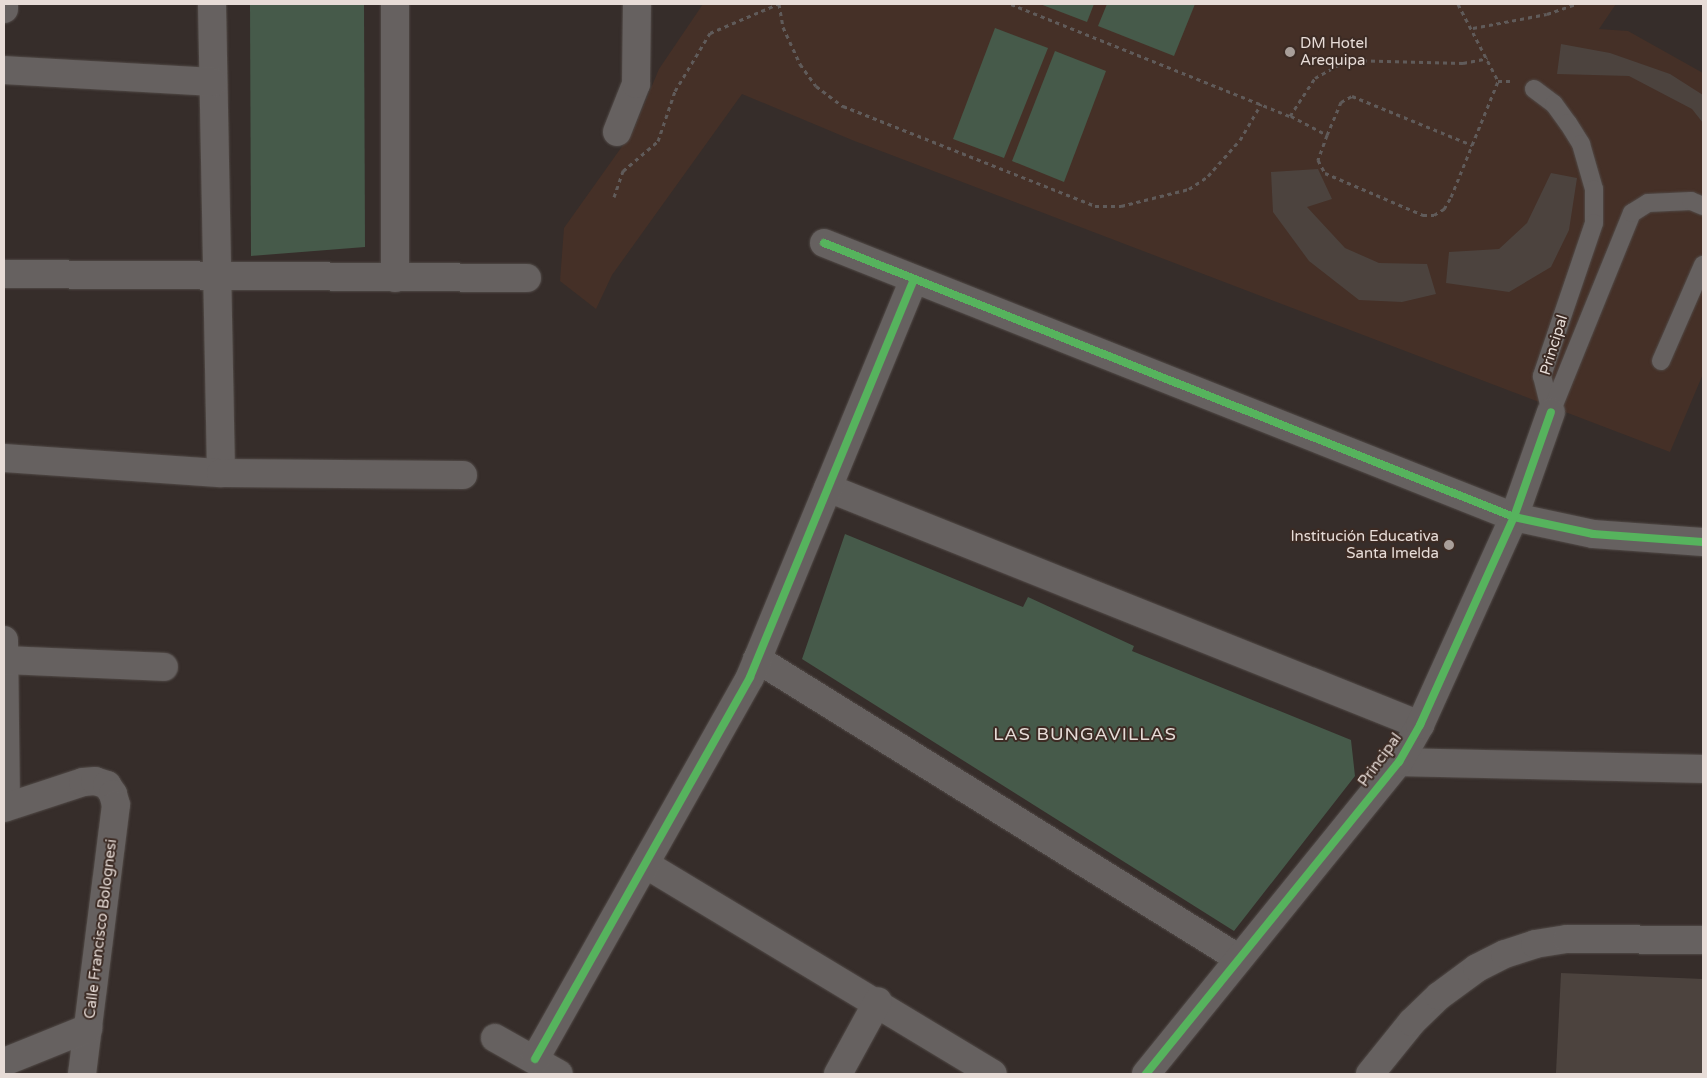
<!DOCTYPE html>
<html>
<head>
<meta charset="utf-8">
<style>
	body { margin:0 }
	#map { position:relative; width:1707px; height:1078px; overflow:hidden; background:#362d2a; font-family:"Varela Round",sans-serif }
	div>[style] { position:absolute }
	.built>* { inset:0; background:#453027 }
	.green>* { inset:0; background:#465a4a }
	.building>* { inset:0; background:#4c433e }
	.path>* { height:3px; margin-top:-1.5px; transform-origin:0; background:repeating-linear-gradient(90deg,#605b5a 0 4px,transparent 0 8px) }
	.roads { filter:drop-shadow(0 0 1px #514a47) drop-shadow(0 0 1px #514a47) }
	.service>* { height:18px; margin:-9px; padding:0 9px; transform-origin:9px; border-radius:9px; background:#666160 }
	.minor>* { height:28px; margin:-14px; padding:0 14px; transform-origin:14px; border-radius:14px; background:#666160 }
	.cycleway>* { height:8px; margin:-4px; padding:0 4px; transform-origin:4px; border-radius:4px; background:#56b35d }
	.dots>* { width:14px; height:14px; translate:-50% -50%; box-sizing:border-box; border:2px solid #3c2b24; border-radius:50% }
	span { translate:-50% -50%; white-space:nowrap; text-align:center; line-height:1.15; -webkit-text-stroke:4px #3c2b24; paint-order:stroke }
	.poi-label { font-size:15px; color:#e7dcd7 }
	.left { translate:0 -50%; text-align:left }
	.right { translate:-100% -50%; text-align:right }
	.street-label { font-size:15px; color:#e7dcd7 }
	.quarter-label { font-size:18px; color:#e7dcd7; letter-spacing:1px }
	.frame { position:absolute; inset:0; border:5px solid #e7dcd7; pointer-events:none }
</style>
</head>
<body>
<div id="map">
	<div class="built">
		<div style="clip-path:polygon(703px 4px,1616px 4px,1599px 29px,1628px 31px,1703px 73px,1703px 374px,1670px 452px,852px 140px,742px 94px,612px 275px,596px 309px,560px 281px,564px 228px,633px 131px,659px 69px)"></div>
	</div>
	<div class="green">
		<div style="clip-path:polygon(250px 4px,364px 4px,365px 247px,251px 256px)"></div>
		<div style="clip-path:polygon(1040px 4px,1094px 4px,1087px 22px)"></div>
		<div style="clip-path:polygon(1107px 4px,1195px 4px,1174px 56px,1098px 26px)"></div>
		<div style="clip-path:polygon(995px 28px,1048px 48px,1004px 158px,953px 139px)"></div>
		<div style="clip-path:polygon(1055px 51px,1106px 71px,1064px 182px,1012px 161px)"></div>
		<div style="clip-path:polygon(845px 534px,1023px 607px,1028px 597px,1134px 646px,1132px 651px,1351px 740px,1355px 776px,1234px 931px,802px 659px)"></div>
	</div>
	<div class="building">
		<div style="clip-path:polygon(1561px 44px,1610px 53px,1670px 74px,1703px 95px,1703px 123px,1692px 109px,1629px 76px,1557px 74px)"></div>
		<div style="clip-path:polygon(1318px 169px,1332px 199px,1307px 207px,1345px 248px,1379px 263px,1427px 264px,1436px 294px,1402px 302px,1359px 300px,1309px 261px,1273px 212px,1271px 172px)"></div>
		<div style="clip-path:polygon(1551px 173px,1577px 178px,1569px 230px,1551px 267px,1509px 292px,1446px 283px,1449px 252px,1499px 249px,1527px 223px)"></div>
		<div style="clip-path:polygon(1561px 973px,1703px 979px,1703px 1074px,1556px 1073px)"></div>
	</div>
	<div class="path">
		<div style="left:779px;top:4px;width:23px;rotate:80deg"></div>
		<div style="left:783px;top:27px;width:41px;rotate:65.3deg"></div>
		<div style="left:800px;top:64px;width:27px;rotate:54deg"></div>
		<div style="left:816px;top:86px;width:34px;rotate:37deg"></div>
		<div style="left:843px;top:106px;width:271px;rotate:21.6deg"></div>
		<div style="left:1095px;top:206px;width:26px"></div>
		<div style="left:1121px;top:206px;width:70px;rotate:-14deg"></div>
		<div style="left:1189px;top:189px;width:23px;rotate:-34deg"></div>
		<div style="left:1208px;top:176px;width:48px;rotate:-48.4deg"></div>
		<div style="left:1240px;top:140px;width:42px;rotate:-59.7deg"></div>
		<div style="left:1011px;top:4px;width:301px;rotate:21.9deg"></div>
		<div style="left:1290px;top:116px;width:45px;rotate:-56.7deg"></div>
		<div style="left:1315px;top:78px;width:37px;rotate:-29deg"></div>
		<div style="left:1347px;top:60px;width:116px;rotate:1.5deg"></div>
		<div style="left:1463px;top:63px;width:25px;rotate:-11deg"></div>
		<div style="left:1458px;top:4px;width:87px;rotate:62.5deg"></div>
		<div style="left:1498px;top:81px;width:14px"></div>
		<div style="left:1473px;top:28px;width:75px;rotate:-10.7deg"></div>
		<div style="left:1547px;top:14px;width:31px;rotate:-19deg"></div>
		<div style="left:1291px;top:116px;width:41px;rotate:27.8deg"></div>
		<div style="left:1327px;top:135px;width:27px;rotate:110deg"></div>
		<div style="left:1318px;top:160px;width:15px;rotate:62deg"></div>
		<div style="left:1325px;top:173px;width:107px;rotate:23.2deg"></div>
		<div style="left:1423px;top:215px;width:11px"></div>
		<div style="left:1434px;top:215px;width:12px;rotate:-31deg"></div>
		<div style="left:1444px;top:209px;width:14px;rotate:-60deg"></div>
		<div style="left:1451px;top:197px;width:125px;rotate:-67.9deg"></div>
		<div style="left:1327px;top:135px;width:36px;rotate:-67deg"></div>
		<div style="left:1341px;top:102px;width:13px;rotate:-29deg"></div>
		<div style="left:1352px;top:96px;width:130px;rotate:22.2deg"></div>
		<div style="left:614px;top:197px;width:28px;rotate:-71deg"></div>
		<div style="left:623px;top:171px;width:46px;rotate:-40.6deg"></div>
		<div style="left:658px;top:141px;width:53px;rotate:-71.2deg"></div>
		<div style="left:675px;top:91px;width:68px;rotate:-58.9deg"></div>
		<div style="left:710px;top:33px;width:74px;rotate:-23.1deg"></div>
	</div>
	<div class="roads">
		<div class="service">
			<div style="left:1534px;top:89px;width:25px;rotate:37deg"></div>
			<div style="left:1554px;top:104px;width:24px;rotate:54deg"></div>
			<div style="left:1568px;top:123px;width:25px;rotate:58deg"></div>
			<div style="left:1581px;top:144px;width:47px;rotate:73.9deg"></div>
			<div style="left:1594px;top:189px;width:34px;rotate:90deg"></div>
			<div style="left:1594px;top:223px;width:162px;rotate:108.8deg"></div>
			<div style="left:1542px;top:376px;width:37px;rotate:76deg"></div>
			<div style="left:1661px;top:361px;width:105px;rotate:-66.4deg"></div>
			<div style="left:1551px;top:412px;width:215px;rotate:-67.9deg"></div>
			<div style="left:1632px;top:213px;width:19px;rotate:-32deg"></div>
			<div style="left:1648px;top:203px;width:43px;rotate:-2.7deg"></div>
			<div style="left:1691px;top:201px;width:13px;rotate:23deg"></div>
		</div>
		<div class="minor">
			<div style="left:212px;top:4px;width:469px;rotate:88.9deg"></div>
			<div style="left:395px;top:4px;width:274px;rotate:90deg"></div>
			<div style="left:4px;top:9px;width:5px;rotate:-90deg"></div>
			<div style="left:4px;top:70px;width:209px;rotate:3.3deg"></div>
			<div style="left:617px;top:132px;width:52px;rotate:-68.4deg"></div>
			<div style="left:636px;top:84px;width:80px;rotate:-89.3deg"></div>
			<div style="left:824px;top:243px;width:742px;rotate:21.66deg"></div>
			<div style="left:1514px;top:517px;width:81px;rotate:12.1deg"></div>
			<div style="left:1593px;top:534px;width:110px;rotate:4.2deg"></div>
			<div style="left:4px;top:274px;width:523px;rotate:0.44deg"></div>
			<div style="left:4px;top:458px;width:218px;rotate:4deg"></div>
			<div style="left:221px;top:473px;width:242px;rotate:0.5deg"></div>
			<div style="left:828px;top:488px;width:638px;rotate:21.82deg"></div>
			<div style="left:4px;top:640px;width:167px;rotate:89.3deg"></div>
			<div style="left:757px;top:659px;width:566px;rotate:31.87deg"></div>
			<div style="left:4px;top:660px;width:160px;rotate:2.5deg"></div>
			<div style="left:1399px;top:762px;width:304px;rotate:1.3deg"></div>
			<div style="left:4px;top:808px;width:83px;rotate:-18.2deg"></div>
			<div style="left:83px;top:782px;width:12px;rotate:-5deg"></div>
			<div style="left:95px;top:781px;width:13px;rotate:18deg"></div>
			<div style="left:107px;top:785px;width:11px;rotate:56deg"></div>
			<div style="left:113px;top:794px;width:11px;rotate:75deg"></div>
			<div style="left:116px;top:805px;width:271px;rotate:97.2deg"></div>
			<div style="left:645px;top:864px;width:406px;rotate:31.1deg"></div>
			<div style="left:495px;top:1038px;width:73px;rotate:29.4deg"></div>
			<div style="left:535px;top:1059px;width:438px;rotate:-60.6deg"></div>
			<div style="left:750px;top:677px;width:430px;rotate:-67.6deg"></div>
			<div style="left:4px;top:1062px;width:91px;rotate:-22deg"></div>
			<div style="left:838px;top:1074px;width:83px;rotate:-61.3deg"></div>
			<div style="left:1146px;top:1074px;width:402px;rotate:-51deg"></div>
			<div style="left:1399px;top:762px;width:43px;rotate:-60.4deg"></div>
			<div style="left:1420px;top:725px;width:228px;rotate:-65.7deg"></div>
			<div style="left:1514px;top:517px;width:111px;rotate:-70.6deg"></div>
			<div style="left:1370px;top:1074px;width:67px;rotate:-51.1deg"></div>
			<div style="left:1412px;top:1022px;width:37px;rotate:-44deg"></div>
			<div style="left:1439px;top:996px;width:47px;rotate:-36.4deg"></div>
			<div style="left:1477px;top:968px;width:31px;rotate:-27deg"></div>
			<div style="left:1505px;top:954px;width:32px;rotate:-18deg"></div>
			<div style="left:1535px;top:944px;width:32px;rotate:-9deg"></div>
			<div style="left:1567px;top:939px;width:136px;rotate:0.4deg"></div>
		</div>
	</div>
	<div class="cycleway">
		<div style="left:824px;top:243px;width:742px;rotate:21.66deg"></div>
		<div style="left:1514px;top:517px;width:81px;rotate:12.1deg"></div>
		<div style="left:1593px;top:534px;width:110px;rotate:4.2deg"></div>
		<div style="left:535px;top:1059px;width:438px;rotate:-60.6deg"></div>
		<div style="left:750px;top:677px;width:430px;rotate:-67.6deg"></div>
		<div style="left:1146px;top:1074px;width:402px;rotate:-51deg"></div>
		<div style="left:1399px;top:762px;width:43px;rotate:-60.4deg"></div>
		<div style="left:1420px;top:725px;width:228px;rotate:-65.7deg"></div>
		<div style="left:1514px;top:517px;width:111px;rotate:-70.6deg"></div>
	</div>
	<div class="dots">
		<div style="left:1290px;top:52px;background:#a99f9a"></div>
		<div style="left:1449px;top:545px;background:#a99f9a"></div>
	</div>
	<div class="poi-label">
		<span class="left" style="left:1300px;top:52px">DM Hotel<br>Arequipa</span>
		<span class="right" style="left:1439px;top:545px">Institución Educativa<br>Santa Imelda</span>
	</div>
	<div class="street-label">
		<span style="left:1554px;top:345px;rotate:-73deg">Principal</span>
		<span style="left:1380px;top:760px;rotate:-54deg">Principal</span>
		<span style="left:101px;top:929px;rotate:-83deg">Calle Francisco Bolognesi</span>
	</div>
	<div class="quarter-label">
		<span style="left:1085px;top:734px">LAS BUNGAVILLAS</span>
	</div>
	<div class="frame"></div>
</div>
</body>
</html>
